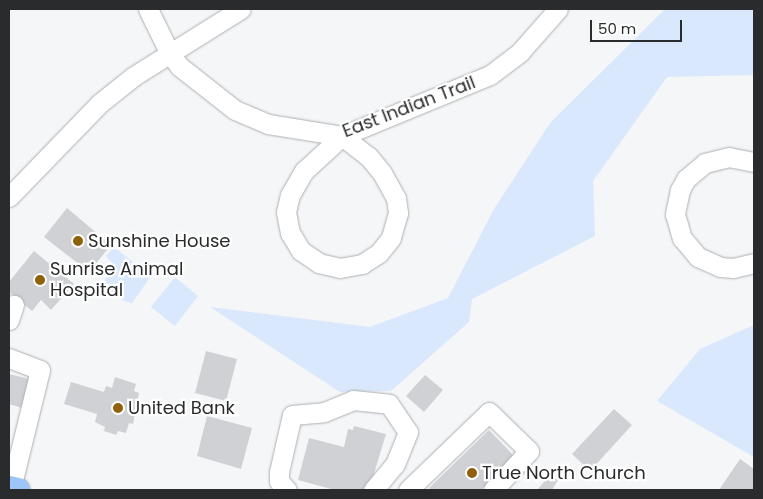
<!DOCTYPE html>
<html>
<head>
<meta charset="utf-8">
<style>
	body { margin:0 }
	#map { position:relative; width:763px; height:499px; overflow:hidden; background:#f4f6f8; font-family:Poppins,sans-serif }
	div>[style] { position:absolute }
	.green>* { inset:0; background:#d9e8fc }
	.building>* { inset:0; background:#cfd1d4 }
	.roads { filter:drop-shadow(0 0 1px #adafb1) drop-shadow(0 0 1px #adafb1) }
	.minor>* { height:19px; margin:-9.5px; padding:0 9.5px; transform-origin:9.5px; border-radius:9.5px; background:#fff }
	.major>* { height:24px; margin:-12px; padding:0 12px; transform-origin:12px; border-radius:12px; background:#9dc5fa }
	.dots>* { width:14px; height:14px; translate:-50% -50%; box-sizing:border-box; border:2px solid #fff; border-radius:50% }
	span { translate:-50% -50%; white-space:nowrap; text-align:center; line-height:1.15; -webkit-text-stroke:4.5px #fff; paint-order:stroke }
	.street-label { font-size:18px; color:#2a2b2c }
	.poi-label { font-size:18px; color:#2a2b2c }
	.left { translate:0 -50%; text-align:left }
	.frame { position:absolute; inset:0; border:10px solid #2a2b2c; pointer-events:none }
	.scale { position:absolute; left:590px; top:20px; width:92px; height:22px; box-sizing:border-box; border:2px solid #2a2b2c; border-top:0; padding-left:6px; font-size:15px; line-height:18px; white-space:nowrap; color:#2a2b2c; -webkit-text-stroke:4px #fff; paint-order:stroke }
</style>
</head>
<body>
<div id="map">
	<div class="green">
		<div style="clip-path:polygon(665px 9px,754px 9px,754px 75px,667px 77px,593px 181px,595px 236px,472px 299px,469px 322px,391px 391px,340px 392px,210px 307px,370px 327px,448px 298px,494px 209px,550px 123px)"></div>
		<div style="clip-path:polygon(114px 247px,151px 276px,132px 303px,124px 301px,103px 282px,110px 273px,112px 263px,106px 256px)"></div>
		<div style="clip-path:polygon(175px 277px,198px 296px,175px 326px,151px 307px)"></div>
		<div style="clip-path:polygon(754px 325px,754px 457px,657px 401px,700px 349px)"></div>
	</div>
	<div class="building">
		<div style="clip-path:polygon(67px 208px,111px 245px,89px 272px,44px 237px)"></div>
		<div style="clip-path:polygon(34px 251px,74px 284px,51px 310px,41px 300px,32px 311px,9px 292px,9px 282px)"></div>
		<div style="clip-path:polygon(206px 351px,237px 359px,226px 401px,195px 393px)"></div>
		<div style="clip-path:polygon(9px 374px,29px 379px,22px 408px,9px 404px)"></div>
		<div style="clip-path:polygon(425px 375px,443px 390px,424px 412px,406px 396px)"></div>
		<div style="clip-path:polygon(115px 377px,136px 384px,134px 391px,139px 393px,133px 424px,129px 423px,126px 433px,118px 431px,116px 435px,104px 431px,105px 427px,95px 422px,97px 414px,64px 404px,71px 382px,104px 392px,106px 386px,112px 388px)"></div>
		<div style="clip-path:polygon(614px 409px,632px 425px,590px 471px,572px 454px)"></div>
		<div style="clip-path:polygon(207px 416px,252px 428px,241px 469px,197px 456px)"></div>
		<div style="clip-path:polygon(354px 426px,386px 434px,369px 490px,335px 490px,298px 480px,309px 438px,344px 447px,348px 429px,353px 430px)"></div>
		<div style="clip-path:polygon(489px 430px,515px 457px,481px 490px,432px 490px,429px 488px)"></div>
		<div style="clip-path:polygon(740px 459px,754px 469px,754px 490px,719px 490px)"></div>
		<div style="clip-path:polygon(550px 475px,558px 480px,552px 490px,537px 490px)"></div>
	</div>
	<div class="roads">
		<div class="minor">
			<div style="left:148px;top:9px;width:48px;rotate:64deg"></div>
			<div style="left:169px;top:52px;width:17px;rotate:54deg"></div>
			<div style="left:179px;top:66px;width:71px;rotate:38.2deg"></div>
			<div style="left:235px;top:110px;width:36px;rotate:23deg"></div>
			<div style="left:268px;top:124px;width:75px;rotate:9.2deg"></div>
			<div style="left:342px;top:136px;width:160px;rotate:-22.4deg"></div>
			<div style="left:490px;top:75px;width:38px;rotate:-37deg"></div>
			<div style="left:520px;top:52px;width:57px;rotate:-48.5deg"></div>
			<div style="left:342px;top:136px;width:34px;rotate:38deg"></div>
			<div style="left:369px;top:157px;width:21px;rotate:51deg"></div>
			<div style="left:382px;top:173px;width:29px;rotate:61deg"></div>
			<div style="left:396px;top:198px;width:15px;rotate:82deg"></div>
			<div style="left:398px;top:213px;width:26px;rotate:106deg"></div>
			<div style="left:391px;top:238px;width:19px;rotate:129deg"></div>
			<div style="left:379px;top:253px;width:20px;rotate:147deg"></div>
			<div style="left:362px;top:264px;width:22px;rotate:170deg"></div>
			<div style="left:340px;top:268px;width:22px;rotate:-167deg"></div>
			<div style="left:319px;top:263px;width:22px;rotate:-146deg"></div>
			<div style="left:301px;top:251px;width:21px;rotate:-121deg"></div>
			<div style="left:290px;top:233px;width:21px;rotate:-101deg"></div>
			<div style="left:286px;top:212px;width:17px;rotate:-77deg"></div>
			<div style="left:290px;top:195px;width:28px;rotate:-60deg"></div>
			<div style="left:304px;top:171px;width:52px;rotate:-42.6deg"></div>
			<div style="left:754px;top:162px;width:25px;rotate:-169deg"></div>
			<div style="left:729px;top:157px;width:25px;rotate:166deg"></div>
			<div style="left:705px;top:163px;width:25px;rotate:140deg"></div>
			<div style="left:686px;top:179px;width:13px;rotate:119deg"></div>
			<div style="left:680px;top:190px;width:25px;rotate:102deg"></div>
			<div style="left:675px;top:214px;width:25px;rotate:74deg"></div>
			<div style="left:682px;top:238px;width:25px;rotate:50deg"></div>
			<div style="left:698px;top:257px;width:24px;rotate:24deg"></div>
			<div style="left:720px;top:267px;width:13px;rotate:4deg"></div>
			<div style="left:733px;top:268px;width:22px;rotate:-13deg"></div>
			<div style="left:9px;top:197px;width:131px;rotate:-45.9deg"></div>
			<div style="left:100px;top:103px;width:43px;rotate:-38.5deg"></div>
			<div style="left:134px;top:76px;width:126px;rotate:-32.1deg"></div>
			<div style="left:9px;top:320px;width:16px;rotate:-72deg"></div>
			<div style="left:9px;top:358px;width:33px;rotate:21deg"></div>
			<div style="left:40px;top:370px;width:122px;rotate:103.8deg"></div>
			<div style="left:287px;top:490px;width:12px;rotate:-132deg"></div>
			<div style="left:279px;top:481px;width:9px;rotate:-90deg"></div>
			<div style="left:279px;top:472px;width:58px;rotate:-77.2deg"></div>
			<div style="left:292px;top:415px;width:32px;rotate:-5deg"></div>
			<div style="left:324px;top:412px;width:31px;rotate:-22deg"></div>
			<div style="left:353px;top:400px;width:36px;rotate:6deg"></div>
			<div style="left:389px;top:404px;width:34px;rotate:56deg"></div>
			<div style="left:408px;top:432px;width:35px;rotate:112deg"></div>
			<div style="left:395px;top:464px;width:34px;rotate:130deg"></div>
			<div style="left:408px;top:490px;width:112px;rotate:-43.9deg"></div>
			<div style="left:489px;top:412px;width:56px;rotate:44.3deg"></div>
			<div style="left:529px;top:451px;width:53px;rotate:132.7deg"></div>
		</div>
		<div class="major">
			<div style="left:9px;top:488px;width:9px;rotate:13deg"></div>
		</div>
	</div>
	<div class="dots">
		<div style="left:78px;top:241px;background:#8f610a"></div>
		<div style="left:40px;top:280px;background:#8f610a"></div>
		<div style="left:118px;top:408px;background:#8f610a"></div>
		<div style="left:472px;top:473px;background:#8f610a"></div>
	</div>
	<div class="street-label">
		<span style="left:409px;top:107px;rotate:-21deg">East Indian Trail</span>
	</div>
	<div class="poi-label">
		<span class="left" style="left:88px;top:241px">Sunshine House</span>
		<span class="left" style="left:50px;top:280px">Sunrise Animal<br>Hospital</span>
		<span class="left" style="left:128px;top:408px">United Bank</span>
		<span class="left" style="left:482px;top:473px">True North Church</span>
	</div>
	<div class="frame"></div>
	<div class="scale">50 m</div>
</div>
</body>
</html>
